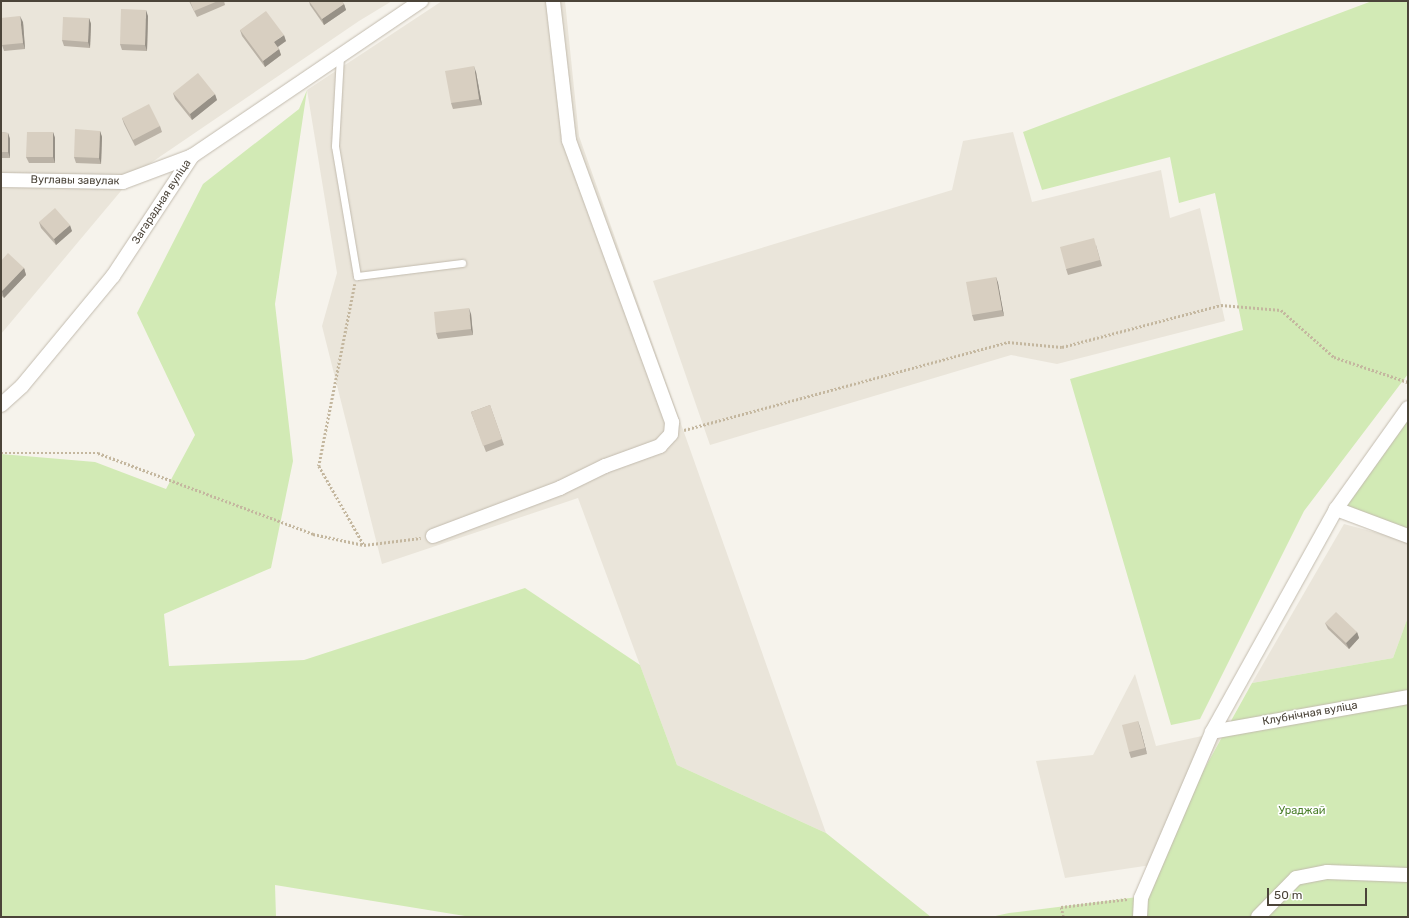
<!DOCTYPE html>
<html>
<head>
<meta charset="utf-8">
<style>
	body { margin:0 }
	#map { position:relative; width:1409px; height:918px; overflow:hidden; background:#f6f3ec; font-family:Rubik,sans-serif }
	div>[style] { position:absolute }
	.residential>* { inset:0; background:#eae5da }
	.green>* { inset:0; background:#d2eab5 }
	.path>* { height:2.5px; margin-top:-1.25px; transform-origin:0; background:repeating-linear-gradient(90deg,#c4b79f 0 2px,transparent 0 4px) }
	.roads { filter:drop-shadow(0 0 1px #c2bbae) drop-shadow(0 0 1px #c2bbae) }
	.service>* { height:7px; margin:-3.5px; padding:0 3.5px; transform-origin:3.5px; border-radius:3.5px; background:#fff }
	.minor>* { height:14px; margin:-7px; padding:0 7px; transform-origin:7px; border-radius:7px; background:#fff }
	.wall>* { inset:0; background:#bab2a6 }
	.shaded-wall>* { inset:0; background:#979187 }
	.building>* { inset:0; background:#d8cfc1 }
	span { translate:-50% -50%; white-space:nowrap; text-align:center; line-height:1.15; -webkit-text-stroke:3.5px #fff; paint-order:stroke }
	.street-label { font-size:11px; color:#4b4439 }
	.park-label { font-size:11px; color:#4a7f2a }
	.frame { position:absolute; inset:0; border:2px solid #4b4439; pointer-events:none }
	.scale { position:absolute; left:1267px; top:888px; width:100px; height:18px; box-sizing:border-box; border:2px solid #4b4439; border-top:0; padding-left:5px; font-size:12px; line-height:14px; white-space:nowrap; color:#4b4439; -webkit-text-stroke:3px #fff; paint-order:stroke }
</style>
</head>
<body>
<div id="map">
	<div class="residential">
		<div style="clip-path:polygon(1px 1px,392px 1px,359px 21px,136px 173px,1px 334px)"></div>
		<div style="clip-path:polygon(442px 1px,565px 1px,579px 136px,826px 833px,677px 765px,578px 498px,382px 564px,322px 326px,337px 273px,307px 90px)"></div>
		<div style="clip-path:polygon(1013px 132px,1032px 202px,1161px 170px,1170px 218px,1200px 208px,1225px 321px,1057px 364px,1011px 355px,710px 445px,653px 281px,952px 190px,963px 141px)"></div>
		<div style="clip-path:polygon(1344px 524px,1408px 541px,1408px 617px,1393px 658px,1252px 683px)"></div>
		<div style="clip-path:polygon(1135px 674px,1156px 746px,1225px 731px,1151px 865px,1065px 878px,1036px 761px,1093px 755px)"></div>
	</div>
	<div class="green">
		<div style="clip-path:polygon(1372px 1px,1408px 1px,1408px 374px,1304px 511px,1200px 719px,1171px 725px,1070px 379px,1243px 330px,1215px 193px,1179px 203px,1170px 157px,1042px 190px,1023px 132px)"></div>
		<div style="clip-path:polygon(307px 90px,275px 304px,293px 461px,271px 568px,164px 614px,169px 666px,304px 660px,525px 588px,640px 665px,677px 765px,826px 833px,931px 917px,471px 917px,275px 885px,276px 917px,1px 917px,1px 454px,95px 462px,166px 489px,195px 435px,137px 313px,203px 184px,299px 109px)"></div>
		<div style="clip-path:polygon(1408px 420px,1408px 539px,1339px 516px)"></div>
		<div style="clip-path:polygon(1408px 617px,1408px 917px,991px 917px,1009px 913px,1146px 896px,1151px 865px,1252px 683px,1393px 658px)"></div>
	</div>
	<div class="path">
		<div style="left:355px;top:284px;width:186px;rotate:101.2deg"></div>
		<div style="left:319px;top:466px;width:91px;rotate:60.3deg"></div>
		<div style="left:684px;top:430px;width:336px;rotate:-15.2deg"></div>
		<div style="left:1008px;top:342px;width:54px;rotate:5.3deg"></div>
		<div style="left:1062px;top:347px;width:164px;rotate:-14.8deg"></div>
		<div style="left:1221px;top:305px;width:60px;rotate:4.8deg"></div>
		<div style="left:1281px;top:310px;width:71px;rotate:41.6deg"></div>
		<div style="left:1334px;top:357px;width:78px;rotate:18.7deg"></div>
		<div style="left:1px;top:453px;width:97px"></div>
		<div style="left:98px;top:453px;width:230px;rotate:20.6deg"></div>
		<div style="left:313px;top:534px;width:52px;rotate:12.2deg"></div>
		<div style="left:364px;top:545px;width:57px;rotate:-7deg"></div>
		<div style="left:1063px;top:917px;width:10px;rotate:-101deg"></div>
		<div style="left:1061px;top:907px;width:67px;rotate:-6.8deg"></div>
	</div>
	<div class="roads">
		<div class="service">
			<div style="left:340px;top:56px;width:90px;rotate:93.2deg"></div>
			<div style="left:335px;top:146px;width:132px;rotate:80.4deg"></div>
			<div style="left:357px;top:276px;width:106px;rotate:-7.1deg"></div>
		</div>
		<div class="minor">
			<div style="left:1px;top:180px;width:122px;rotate:0.9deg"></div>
			<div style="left:123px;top:182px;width:74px;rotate:-20.6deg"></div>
			<div style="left:1px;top:405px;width:28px;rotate:-42deg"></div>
			<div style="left:22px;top:386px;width:143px;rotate:-50.4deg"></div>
			<div style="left:113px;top:276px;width:144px;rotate:-56.6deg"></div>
			<div style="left:192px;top:156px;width:277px;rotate:-34.1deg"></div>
			<div style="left:1336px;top:509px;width:77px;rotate:20.6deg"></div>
			<div style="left:433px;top:536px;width:136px;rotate:-20.7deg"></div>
			<div style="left:560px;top:488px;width:50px;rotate:-26.1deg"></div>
			<div style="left:605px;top:466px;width:59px;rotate:-20deg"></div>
			<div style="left:660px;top:446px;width:16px;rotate:-47deg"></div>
			<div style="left:671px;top:434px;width:12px;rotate:-85deg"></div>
			<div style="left:672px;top:422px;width:300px;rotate:-110.1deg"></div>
			<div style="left:569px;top:140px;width:140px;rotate:-96.6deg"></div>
			<div style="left:1212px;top:732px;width:199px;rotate:-10.1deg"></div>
			<div style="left:1140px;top:917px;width:19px;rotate:-87deg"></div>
			<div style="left:1141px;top:898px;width:181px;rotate:-66.8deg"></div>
			<div style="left:1212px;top:732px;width:255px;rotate:-60.9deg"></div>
			<div style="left:1336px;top:509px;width:124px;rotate:-54.5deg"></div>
			<div style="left:1258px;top:917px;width:54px;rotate:-45.7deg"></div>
			<div style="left:1296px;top:878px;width:32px;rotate:-11deg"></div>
			<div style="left:1327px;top:872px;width:81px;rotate:2.1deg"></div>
		</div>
	</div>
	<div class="wall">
		<div style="clip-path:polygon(189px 1px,224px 1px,225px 5px,197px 17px)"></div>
		<div style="clip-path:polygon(309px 1px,342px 1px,344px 4px,346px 10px,324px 25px,310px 5px)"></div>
		<div style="clip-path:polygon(148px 16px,147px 51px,122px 50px,120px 44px)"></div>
		<div style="clip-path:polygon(89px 18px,91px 24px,90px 48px,64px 46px,62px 40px)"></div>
		<div style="clip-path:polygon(23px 22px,25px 49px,4px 51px,2px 45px)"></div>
		<div style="clip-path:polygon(240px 30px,286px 41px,278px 47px,279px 49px,281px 55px,265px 67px,242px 36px)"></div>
		<div style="clip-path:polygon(476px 72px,482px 105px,453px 109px,451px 103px)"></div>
		<div style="clip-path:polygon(173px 93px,217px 100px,192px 120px,175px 99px)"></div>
		<div style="clip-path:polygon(122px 118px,160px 126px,162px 132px,135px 146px,124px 124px)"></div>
		<div style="clip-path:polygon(100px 131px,102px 137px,101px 164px,76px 163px,74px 157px)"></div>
		<div style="clip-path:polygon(1px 132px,8px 133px,10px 139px,10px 158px,1px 158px)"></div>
		<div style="clip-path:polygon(53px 132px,55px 138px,55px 163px,29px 163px,26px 157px)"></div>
		<div style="clip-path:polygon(39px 222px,72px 231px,56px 245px,41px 228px)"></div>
		<div style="clip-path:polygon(1096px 245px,1102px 266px,1068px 275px,1066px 269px)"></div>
		<div style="clip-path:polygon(1px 261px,24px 268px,26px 275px,4px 298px,1px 295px)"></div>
		<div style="clip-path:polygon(996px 277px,998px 283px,1004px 316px,974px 321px,972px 315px)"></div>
		<div style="clip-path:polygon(471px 314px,473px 335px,438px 339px,436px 333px)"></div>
		<div style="clip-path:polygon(490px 405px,504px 445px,486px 452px,471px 412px)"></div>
		<div style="clip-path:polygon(1325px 623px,1357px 632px,1359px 638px,1349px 649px,1328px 629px)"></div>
		<div style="clip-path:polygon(1138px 721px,1147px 754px,1131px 758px,1129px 752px)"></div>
	</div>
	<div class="shaded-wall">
		<div style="clip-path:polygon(344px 4px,346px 10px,324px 25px,322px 19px)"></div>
		<div style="clip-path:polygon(146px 10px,148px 16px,147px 51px,145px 45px)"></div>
		<div style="clip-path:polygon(20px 16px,23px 22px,25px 49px,23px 43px)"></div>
		<div style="clip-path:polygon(89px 18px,91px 24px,90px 48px,88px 42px)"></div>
		<div style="clip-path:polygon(284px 35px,286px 41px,276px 48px,274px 42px)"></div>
		<div style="clip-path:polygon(279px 49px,281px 55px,265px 67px,263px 61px)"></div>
		<div style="clip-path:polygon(474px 66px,476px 72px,482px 105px,479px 99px)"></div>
		<div style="clip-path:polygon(215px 94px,217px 100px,192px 120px,190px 114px)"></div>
		<div style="clip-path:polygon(100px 131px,102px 137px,101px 164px,99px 158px)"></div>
		<div style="clip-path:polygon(53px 132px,55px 138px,55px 163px,53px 157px)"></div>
		<div style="clip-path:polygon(8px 133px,10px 139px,10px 158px,8px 152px)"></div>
		<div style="clip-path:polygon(70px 225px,72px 231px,56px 245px,54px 239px)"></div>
		<div style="clip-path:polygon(24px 268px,26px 275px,4px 298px,2px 291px)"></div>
		<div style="clip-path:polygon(996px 277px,998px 283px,1004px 316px,1002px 310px)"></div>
		<div style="clip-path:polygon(469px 308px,471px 314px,473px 335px,471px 329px)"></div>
		<div style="clip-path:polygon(1357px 632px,1359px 638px,1349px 649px,1346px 643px)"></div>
		<div style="clip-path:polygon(1138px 721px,1140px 727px,1147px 754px,1145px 748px)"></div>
	</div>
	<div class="building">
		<div style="clip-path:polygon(190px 1px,218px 1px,194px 11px)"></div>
		<div style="clip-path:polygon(309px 1px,342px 1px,344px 4px,322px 19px)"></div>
		<div style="clip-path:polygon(121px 9px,146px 10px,145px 45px,120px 44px)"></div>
		<div style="clip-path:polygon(266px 11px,284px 35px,274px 42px,279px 49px,263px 61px,240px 30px)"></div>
		<div style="clip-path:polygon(20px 16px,23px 43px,2px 45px,1px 18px)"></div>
		<div style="clip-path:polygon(63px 17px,89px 18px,88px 42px,62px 40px)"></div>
		<div style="clip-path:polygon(474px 66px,479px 99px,451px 103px,445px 71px)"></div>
		<div style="clip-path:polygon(198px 73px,215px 94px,190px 114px,173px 93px)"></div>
		<div style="clip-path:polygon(149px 104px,160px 126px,133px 140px,122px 118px)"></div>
		<div style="clip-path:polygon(75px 129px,100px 131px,99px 158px,74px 157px)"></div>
		<div style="clip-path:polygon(1px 132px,8px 133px,8px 152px,1px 152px)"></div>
		<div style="clip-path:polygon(27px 132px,53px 132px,53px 157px,26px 157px)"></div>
		<div style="clip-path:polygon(55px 208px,70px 225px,54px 239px,39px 222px)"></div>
		<div style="clip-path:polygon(1094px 238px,1100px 260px,1066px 269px,1060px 247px)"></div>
		<div style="clip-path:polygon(8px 253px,24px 268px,2px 291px,1px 291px,1px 261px)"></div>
		<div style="clip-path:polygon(996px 277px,1002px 310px,972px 315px,966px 282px)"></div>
		<div style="clip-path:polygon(469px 308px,471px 329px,436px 333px,434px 312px)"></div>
		<div style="clip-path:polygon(490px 405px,502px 439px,483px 446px,471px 412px)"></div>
		<div style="clip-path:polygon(1336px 612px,1357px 632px,1346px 643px,1325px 623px)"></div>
		<div style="clip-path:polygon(1138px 721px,1145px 748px,1129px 752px,1122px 725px)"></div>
	</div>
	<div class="street-label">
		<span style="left:75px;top:181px;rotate:1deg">Вуглавы завулак</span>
		<span style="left:162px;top:202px;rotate:-57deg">Загарадная вуліца</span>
		<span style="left:1310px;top:714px;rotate:-10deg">Клубнічная вуліца</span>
	</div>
	<div class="park-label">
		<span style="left:1302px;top:811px">Ураджай</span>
	</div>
	<div class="frame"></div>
	<div class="scale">50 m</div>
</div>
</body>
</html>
